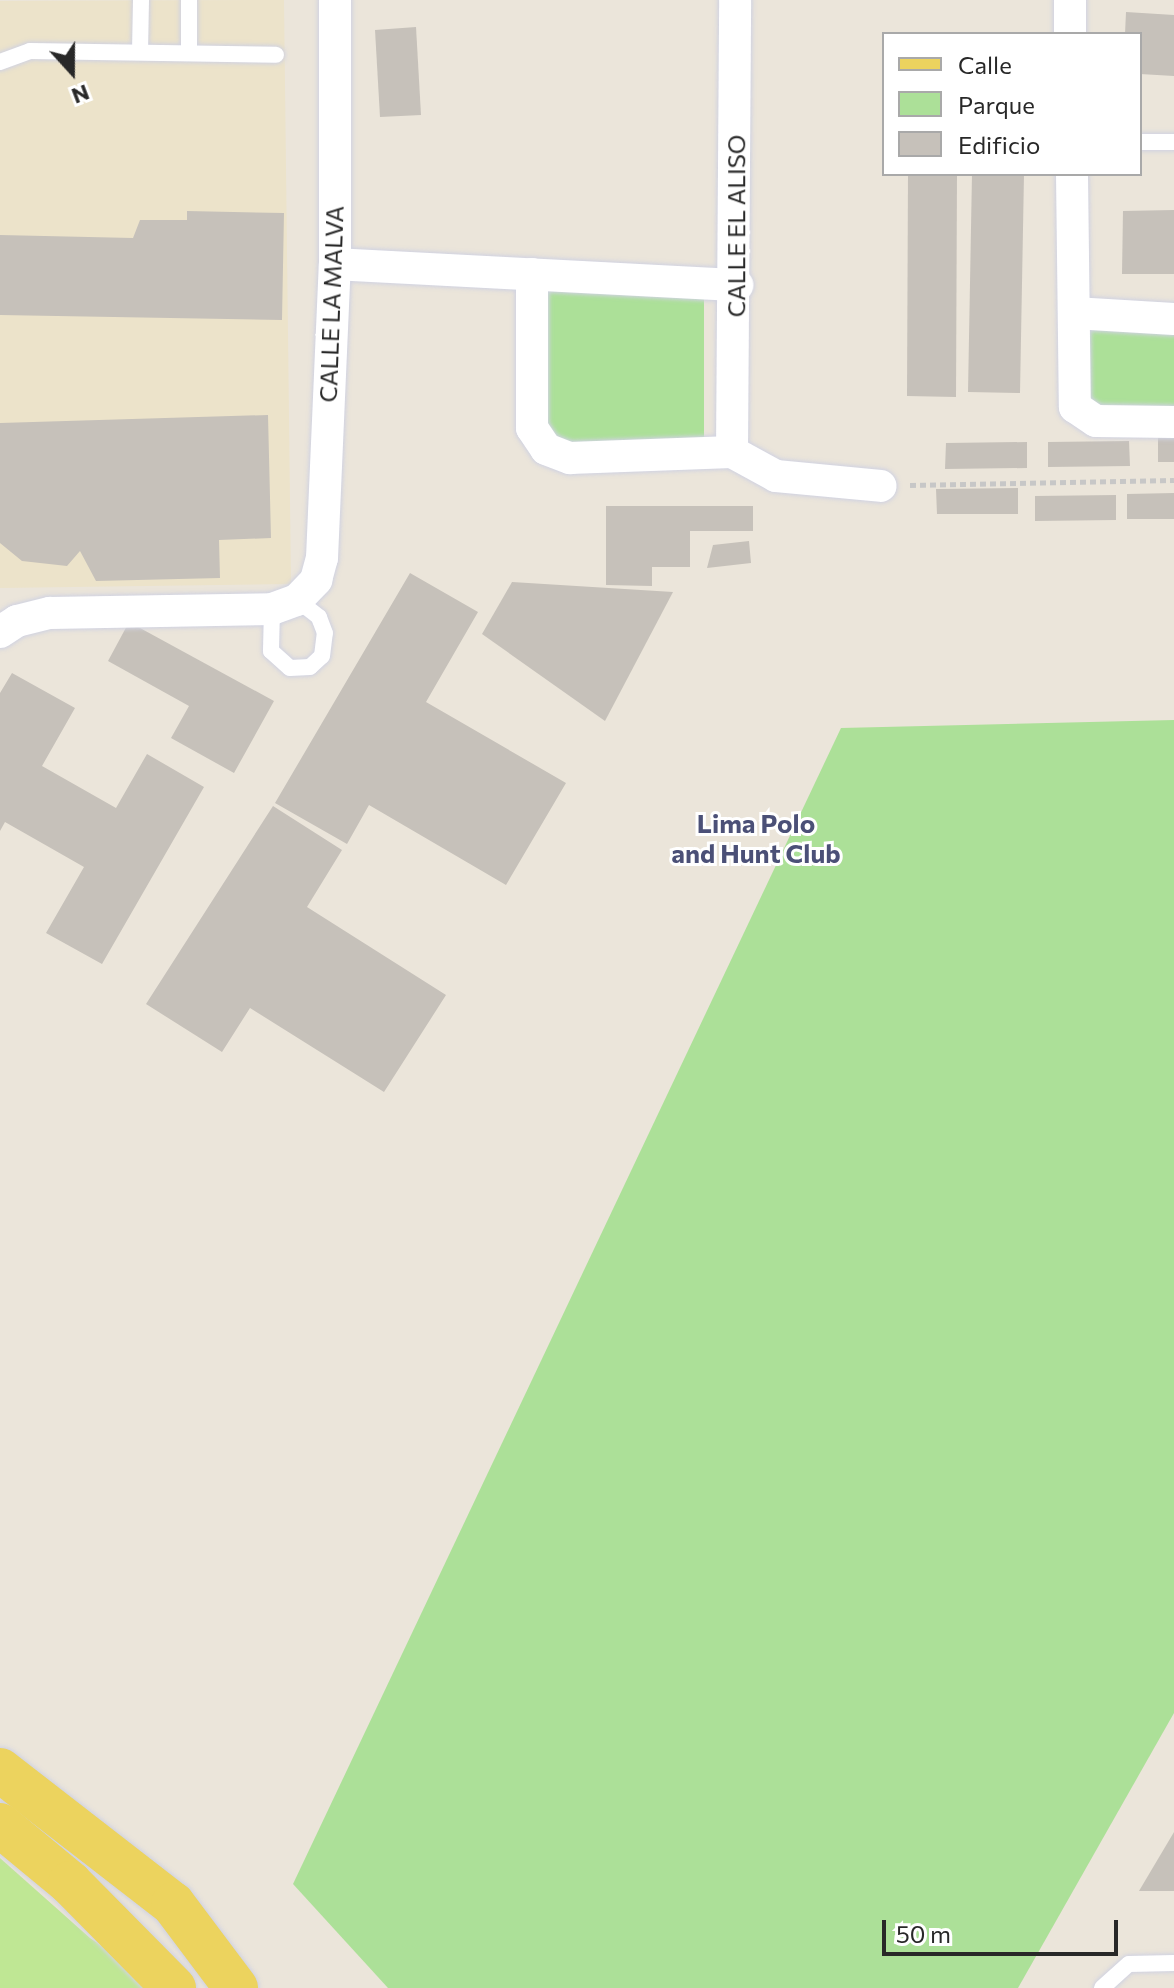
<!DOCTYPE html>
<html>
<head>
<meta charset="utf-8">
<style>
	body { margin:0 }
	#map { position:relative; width:1174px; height:1988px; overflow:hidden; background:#ebe5da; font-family:Commissioner,sans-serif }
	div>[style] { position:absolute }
	.education>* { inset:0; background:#ece3ca }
	.green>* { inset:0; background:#ace098 }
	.pitch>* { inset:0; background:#bfe794 }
	.building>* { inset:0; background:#c6c1ba }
	.path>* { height:5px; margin-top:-2.5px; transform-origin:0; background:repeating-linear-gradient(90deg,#c7c7c7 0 6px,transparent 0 10px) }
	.roads { filter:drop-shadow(0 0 2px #d0d2e1) drop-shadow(0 0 2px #d0d2e1) }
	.service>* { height:16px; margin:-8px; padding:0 8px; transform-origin:8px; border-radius:8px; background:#fff }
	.minor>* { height:32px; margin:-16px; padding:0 16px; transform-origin:16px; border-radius:16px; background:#fff }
	.primary>* { height:44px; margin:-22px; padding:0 22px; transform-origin:22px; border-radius:22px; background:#ecd35e }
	span { translate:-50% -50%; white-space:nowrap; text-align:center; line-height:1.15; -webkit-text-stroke:6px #fff; paint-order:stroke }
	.street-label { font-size:24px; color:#282828 }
	.neighbourhood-label { font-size:26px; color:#4b5077; font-weight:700 }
	.legend { position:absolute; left:882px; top:32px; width:260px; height:144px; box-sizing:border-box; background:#fff; border:2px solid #a9a9a9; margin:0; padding:10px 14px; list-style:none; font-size:24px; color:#282828 }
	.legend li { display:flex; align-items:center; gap:16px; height:40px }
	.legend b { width:40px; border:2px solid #a9a9a9 }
	.north { position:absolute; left:32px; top:32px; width:80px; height:80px; -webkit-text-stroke:6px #fff; paint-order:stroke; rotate:159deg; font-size:22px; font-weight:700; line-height:32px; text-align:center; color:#282828 }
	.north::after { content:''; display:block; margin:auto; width:28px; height:36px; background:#282828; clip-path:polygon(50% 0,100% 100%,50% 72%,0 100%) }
	.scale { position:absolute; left:882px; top:1920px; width:236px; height:36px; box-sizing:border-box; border:4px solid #282828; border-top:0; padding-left:10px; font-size:24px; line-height:28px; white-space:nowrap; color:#282828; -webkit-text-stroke:6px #fff; paint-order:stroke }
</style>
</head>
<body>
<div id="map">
	<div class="education">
		<div style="clip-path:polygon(284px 0,291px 584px,0 588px,0 1px)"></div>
	</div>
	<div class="green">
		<div style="clip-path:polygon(544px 284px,704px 284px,704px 447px,544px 447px)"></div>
		<div style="clip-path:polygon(1082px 313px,1174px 318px,1174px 421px,1091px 417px)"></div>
		<div style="clip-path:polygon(1174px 720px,1174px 1713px,1018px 1988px,388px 1988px,293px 1884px,841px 728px)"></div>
	</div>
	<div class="pitch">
		<div style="clip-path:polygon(0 1858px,90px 1938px,162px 1988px,0 1988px)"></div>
	</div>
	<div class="building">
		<div style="clip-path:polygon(1126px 12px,1174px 15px,1174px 76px,1140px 74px,1140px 34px,1125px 34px)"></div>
		<div style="clip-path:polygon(416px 27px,421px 115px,380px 117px,375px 30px)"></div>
		<div style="clip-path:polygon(908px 174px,957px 174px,956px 397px,907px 396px)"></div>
		<div style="clip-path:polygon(972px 174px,1024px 174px,1020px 393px,968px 392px)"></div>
		<div style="clip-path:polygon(1174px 210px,1174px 274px,1122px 274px,1123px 211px)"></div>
		<div style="clip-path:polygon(187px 211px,284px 213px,282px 320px,0 315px,0 235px,133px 238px,140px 220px,187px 220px)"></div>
		<div style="clip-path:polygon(268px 415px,271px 538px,219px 540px,220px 578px,96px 581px,80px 551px,67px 566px,22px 561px,0 543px,0 423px)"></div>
		<div style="clip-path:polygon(1174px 436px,1174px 462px,1158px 462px,1158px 437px)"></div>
		<div style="clip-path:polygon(1129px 441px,1130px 466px,1048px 467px,1048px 442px)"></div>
		<div style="clip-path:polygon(1027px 442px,1027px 468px,945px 469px,946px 443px)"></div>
		<div style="clip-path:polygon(1018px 488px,1018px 514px,937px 514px,936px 489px)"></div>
		<div style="clip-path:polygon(1174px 493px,1174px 519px,1127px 519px,1127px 494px)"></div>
		<div style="clip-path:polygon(1116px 495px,1116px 520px,1035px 521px,1035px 496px)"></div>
		<div style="clip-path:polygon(606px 506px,753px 506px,753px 531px,690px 531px,690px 567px,652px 567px,652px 586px,606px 585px)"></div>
		<div style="clip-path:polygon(749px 541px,751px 563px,707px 568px,713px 545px)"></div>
		<div style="clip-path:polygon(410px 573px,478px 612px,426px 702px,566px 783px,506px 885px,369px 805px,347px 844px,275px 803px)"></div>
		<div style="clip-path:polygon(512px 582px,673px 592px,605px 721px,482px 634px)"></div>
		<div style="clip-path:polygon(129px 622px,274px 701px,234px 773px,171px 738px,189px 706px,108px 661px)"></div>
		<div style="clip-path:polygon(12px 673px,75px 708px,42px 766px,116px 808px,147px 754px,204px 787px,102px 964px,46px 933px,84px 867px,5px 822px,0 831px,0 693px)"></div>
		<div style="clip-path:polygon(273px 806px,342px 850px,307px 907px,446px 995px,384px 1092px,250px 1008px,222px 1052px,146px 1004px)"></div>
		<div style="clip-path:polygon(1174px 1832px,1174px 1891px,1139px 1891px)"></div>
	</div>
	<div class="path">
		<div style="left:910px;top:485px;width:264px;rotate:-1.1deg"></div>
	</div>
	<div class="roads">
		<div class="service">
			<div style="left:140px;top:52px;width:52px;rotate:-88.9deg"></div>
			<div style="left:189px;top:53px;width:53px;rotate:-90deg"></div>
			<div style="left:0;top:62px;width:32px;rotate:-20deg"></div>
			<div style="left:30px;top:51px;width:246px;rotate:0.9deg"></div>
			<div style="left:1140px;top:142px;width:34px"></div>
			<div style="left:272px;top:609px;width:42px;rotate:91.4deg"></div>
			<div style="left:271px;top:651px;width:25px;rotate:42deg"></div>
			<div style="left:290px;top:668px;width:20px;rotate:-3deg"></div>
			<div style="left:310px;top:667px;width:16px;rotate:-43deg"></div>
			<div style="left:322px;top:656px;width:23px;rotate:-83deg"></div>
			<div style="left:325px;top:633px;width:17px;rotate:-111deg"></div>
			<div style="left:319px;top:617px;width:28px;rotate:-142deg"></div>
			<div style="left:1102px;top:1988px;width:36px;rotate:-42deg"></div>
			<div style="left:1129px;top:1964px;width:45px;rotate:-1.3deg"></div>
		</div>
		<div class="minor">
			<div style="left:1070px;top:0;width:34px;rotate:90deg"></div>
			<div style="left:1072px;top:174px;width:233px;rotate:89.3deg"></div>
			<div style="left:1075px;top:407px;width:25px;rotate:34deg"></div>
			<div style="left:1096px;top:421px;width:78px;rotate:0.7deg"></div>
			<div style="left:335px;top:264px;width:403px;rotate:3deg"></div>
			<div style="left:532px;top:274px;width:154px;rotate:90deg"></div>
			<div style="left:532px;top:428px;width:25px;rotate:56deg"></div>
			<div style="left:546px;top:449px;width:26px;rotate:21deg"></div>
			<div style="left:570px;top:458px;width:162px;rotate:-2.1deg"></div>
			<div style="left:732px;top:452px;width:50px;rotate:28.6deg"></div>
			<div style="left:776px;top:476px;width:105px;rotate:5.4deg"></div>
			<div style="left:1074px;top:313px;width:100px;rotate:3.4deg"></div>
			<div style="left:732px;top:452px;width:452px;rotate:-89.6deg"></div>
			<div style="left:0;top:632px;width:20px;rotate:-33deg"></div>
			<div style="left:17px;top:621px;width:34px;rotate:-14deg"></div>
			<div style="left:50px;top:613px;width:222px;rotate:-1deg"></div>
			<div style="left:272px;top:609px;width:27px;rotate:-20deg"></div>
			<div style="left:297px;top:600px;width:28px;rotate:-46deg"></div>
			<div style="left:316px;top:580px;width:23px;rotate:-75deg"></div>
			<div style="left:322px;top:558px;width:294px;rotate:-87.5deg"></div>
			<div style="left:335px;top:264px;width:264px;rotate:-90deg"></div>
		</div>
		<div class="primary">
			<div style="left:0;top:1770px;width:219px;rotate:37.8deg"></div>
			<div style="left:173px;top:1904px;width:105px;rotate:53.1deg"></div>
			<div style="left:0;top:1825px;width:91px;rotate:39.6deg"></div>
			<div style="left:70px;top:1883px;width:148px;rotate:45.3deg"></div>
		</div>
	</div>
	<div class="street-label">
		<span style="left:736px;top:226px;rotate:-90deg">CALLE EL ALISO</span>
		<span style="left:331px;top:304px;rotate:-88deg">CALLE LA MALVA</span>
	</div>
	<div class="neighbourhood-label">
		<span style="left:756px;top:838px">Lima Polo<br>and Hunt Club</span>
	</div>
	<ul class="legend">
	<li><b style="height:10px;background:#ecd35e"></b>Calle</li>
	<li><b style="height:22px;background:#ace098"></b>Parque</li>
	<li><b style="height:22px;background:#c6c1ba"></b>Edificio</li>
	</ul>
	<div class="north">N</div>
	<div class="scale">50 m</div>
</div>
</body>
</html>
